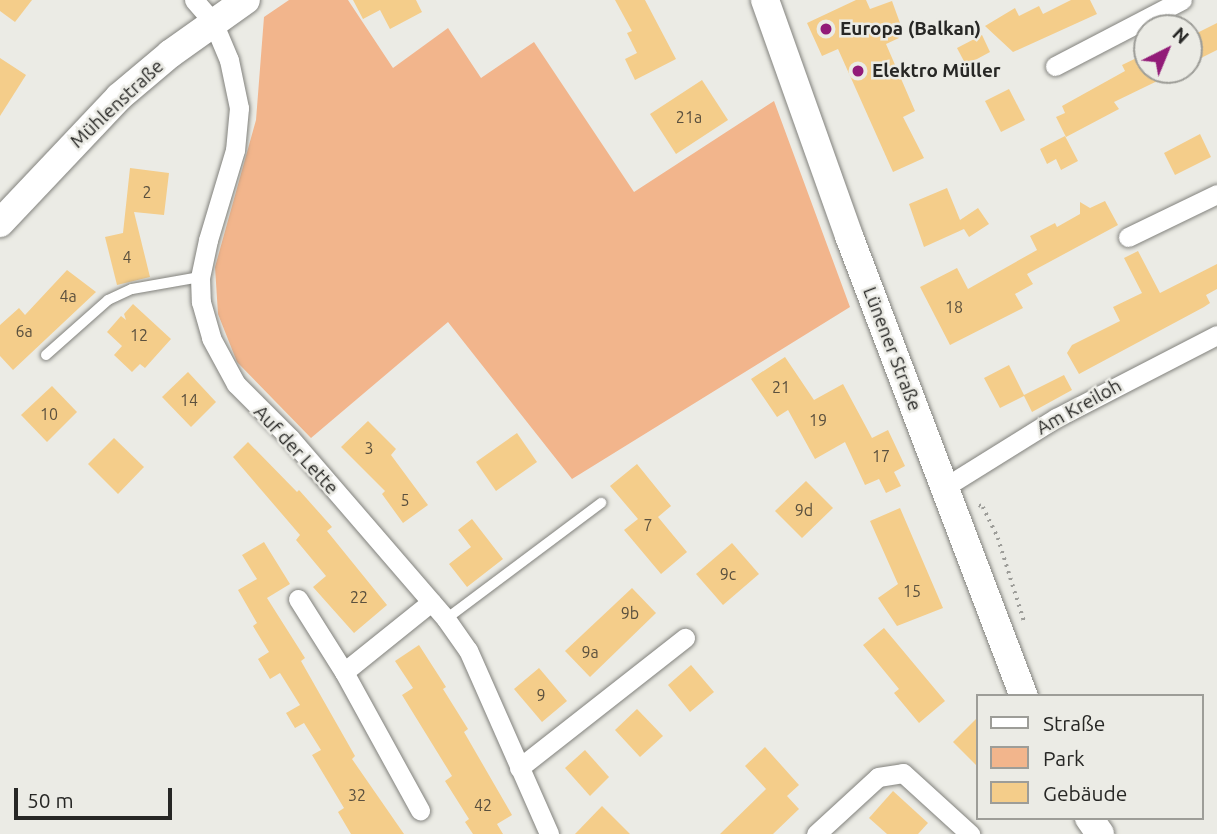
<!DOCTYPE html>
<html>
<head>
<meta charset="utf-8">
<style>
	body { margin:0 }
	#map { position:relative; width:1217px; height:834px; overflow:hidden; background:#ebebe5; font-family:Ubuntu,sans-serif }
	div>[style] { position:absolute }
	.green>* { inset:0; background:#f2b58c }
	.building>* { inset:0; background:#f4cd8a }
	.path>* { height:3.5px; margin-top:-1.75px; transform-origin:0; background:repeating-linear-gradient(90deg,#9d9d99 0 2px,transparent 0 7px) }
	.roads { filter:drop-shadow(0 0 2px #82827d) drop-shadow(0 0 2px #82827d) }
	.lane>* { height:10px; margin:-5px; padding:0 5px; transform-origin:5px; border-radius:5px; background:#fff }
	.street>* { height:19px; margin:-9.5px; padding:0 9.5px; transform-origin:9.5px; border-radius:9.5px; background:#fff }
	.secondary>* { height:28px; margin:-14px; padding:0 14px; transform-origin:14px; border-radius:14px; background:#fff }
	.dots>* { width:19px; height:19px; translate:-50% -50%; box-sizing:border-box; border:4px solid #ebebe5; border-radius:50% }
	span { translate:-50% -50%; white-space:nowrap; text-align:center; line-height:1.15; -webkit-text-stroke:5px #ebebe5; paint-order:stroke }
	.number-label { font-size:16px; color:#5a503e }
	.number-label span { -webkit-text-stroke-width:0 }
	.poi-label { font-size:19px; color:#272725; font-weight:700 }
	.left { translate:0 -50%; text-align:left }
	.street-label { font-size:19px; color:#272725 }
	.legend { position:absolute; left:976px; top:694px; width:228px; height:126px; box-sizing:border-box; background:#ebebe5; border:2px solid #9d9d98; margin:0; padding:9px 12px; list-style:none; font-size:21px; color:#272725 }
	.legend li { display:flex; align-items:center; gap:14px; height:35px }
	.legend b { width:35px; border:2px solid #9d9d98 }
	.north { position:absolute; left:1133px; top:14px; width:70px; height:70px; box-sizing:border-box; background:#ebebe5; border:2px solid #9d9d98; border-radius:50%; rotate:43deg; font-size:19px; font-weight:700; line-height:28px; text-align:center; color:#272725 }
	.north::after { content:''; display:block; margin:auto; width:24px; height:32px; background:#921b78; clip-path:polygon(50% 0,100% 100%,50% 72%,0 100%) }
	.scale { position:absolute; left:14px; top:788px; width:158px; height:32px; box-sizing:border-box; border:4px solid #272725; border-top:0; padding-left:9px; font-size:21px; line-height:24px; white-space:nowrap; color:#272725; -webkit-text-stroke:5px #ebebe5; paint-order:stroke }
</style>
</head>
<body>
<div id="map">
	<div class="green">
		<div style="clip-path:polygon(289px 0,348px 0,393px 68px,448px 28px,481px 78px,534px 42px,634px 192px,774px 101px,850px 307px,572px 479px,448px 322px,311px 438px,237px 362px,218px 314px,215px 267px,256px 120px,264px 17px)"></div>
	</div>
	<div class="building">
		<div style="clip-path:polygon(0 0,32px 0,15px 22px,0 11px)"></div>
		<div style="clip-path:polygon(353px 0,416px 0,422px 12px,390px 29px,380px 10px,363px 19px)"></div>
		<div style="clip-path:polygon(615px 0,645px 0,676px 59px,635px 80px,625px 59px,637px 53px,627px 33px,632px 31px)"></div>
		<div style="clip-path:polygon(856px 0,866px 0,870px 9px,892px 1px,900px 23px,893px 26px,899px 38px,886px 44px,915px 111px,903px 117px,924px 158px,893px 172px,838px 49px,822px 56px,807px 23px)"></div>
		<div style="clip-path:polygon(1071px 0,1090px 0,1097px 14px,1013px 52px,985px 26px,1015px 8px,1019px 16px,1039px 6px,1043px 14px)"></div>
		<div style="clip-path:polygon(1217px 23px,1217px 50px,1189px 64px,1189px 37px)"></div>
		<div style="clip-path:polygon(982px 35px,990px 52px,966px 65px,957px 48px)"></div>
		<div style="clip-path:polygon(1147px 53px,1147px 70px,1180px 70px,1114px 102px,1119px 109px,1066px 137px,1056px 117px,1065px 113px,1062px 106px,1125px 71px,1122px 65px)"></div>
		<div style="clip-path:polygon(0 58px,26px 75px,0 116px)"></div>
		<div style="clip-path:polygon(702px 80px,728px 120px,676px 154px,650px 114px)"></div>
		<div style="clip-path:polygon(1009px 89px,1025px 120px,1001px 132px,985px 101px)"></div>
		<div style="clip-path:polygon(1200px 134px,1211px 157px,1175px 175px,1164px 153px)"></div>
		<div style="clip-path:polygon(1065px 136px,1078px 161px,1061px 170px,1056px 159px,1047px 164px,1040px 149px)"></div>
		<div style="clip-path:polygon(130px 168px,169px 173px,164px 215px,134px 212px,150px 277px,117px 285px,105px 237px,123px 233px)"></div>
		<div style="clip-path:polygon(947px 188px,960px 220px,978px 208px,989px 224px,969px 237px,964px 229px,924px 247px,909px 204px)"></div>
		<div style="clip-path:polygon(1105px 201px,1118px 225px,1027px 274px,1033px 284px,1015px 294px,1023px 308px,950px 345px,920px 287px,957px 268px,968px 289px,1037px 250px,1030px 236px,1055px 223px,1057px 227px,1080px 214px,1080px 202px,1090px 208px)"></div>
		<div style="clip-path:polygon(1138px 251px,1160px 293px,1217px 264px,1217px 289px,1206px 295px,1210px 303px,1204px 307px,1079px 374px,1067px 353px,1072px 345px,1120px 321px,1113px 307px,1142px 293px,1124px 258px)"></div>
		<div style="clip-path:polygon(67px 270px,96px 292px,13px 370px,0 356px,0 325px,19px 308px,25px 315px)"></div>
		<div style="clip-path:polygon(133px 304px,171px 339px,145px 368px,140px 364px,132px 372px,114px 355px,122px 346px,107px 332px,121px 316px,126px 320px,124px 314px)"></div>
		<div style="clip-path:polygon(785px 357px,814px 400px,843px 384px,872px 438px,888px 430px,905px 466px,894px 472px,901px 486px,886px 493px,879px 479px,865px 485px,845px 442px,815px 459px,788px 410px,777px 417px,751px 379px)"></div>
		<div style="clip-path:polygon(1009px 365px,1024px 395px,1064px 375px,1072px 390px,1032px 412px,1024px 396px,1000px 408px,984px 378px)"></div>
		<div style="clip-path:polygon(188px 372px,216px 402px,191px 427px,162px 397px)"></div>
		<div style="clip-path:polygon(52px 386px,77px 412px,47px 442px,21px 415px)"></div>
		<div style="clip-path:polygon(368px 421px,396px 449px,391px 455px,428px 505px,403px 523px,382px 494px,385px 491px,341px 447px)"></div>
		<div style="clip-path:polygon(517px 433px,537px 462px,496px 491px,476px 462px)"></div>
		<div style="clip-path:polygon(114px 438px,144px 467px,118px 494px,88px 464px)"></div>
		<div style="clip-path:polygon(248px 442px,297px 492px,299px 490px,332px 527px,327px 531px,387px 605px,354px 633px,313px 587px,326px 576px,296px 540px,300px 535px,233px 457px)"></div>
		<div style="clip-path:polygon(637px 464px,671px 506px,658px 517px,687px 552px,661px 574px,624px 530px,638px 519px,610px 486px)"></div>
		<div style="clip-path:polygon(806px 481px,833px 508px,802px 538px,775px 511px)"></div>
		<div style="clip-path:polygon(900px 508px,943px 608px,897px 626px,878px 598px,898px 584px,870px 521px)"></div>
		<div style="clip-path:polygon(472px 519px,503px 559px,467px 587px,449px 564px,471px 547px,458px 530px)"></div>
		<div style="clip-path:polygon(264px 542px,290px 584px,267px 598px,305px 658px,301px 661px,355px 756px,352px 759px,404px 834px,351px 834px,338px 812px,344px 808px,312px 755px,321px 750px,304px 723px,295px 728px,286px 713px,300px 705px,280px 673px,270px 679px,258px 659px,269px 652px,253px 626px,257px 623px,238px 590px,257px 579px,242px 555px)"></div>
		<div style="clip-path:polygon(732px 543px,759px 574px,723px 605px,696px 574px)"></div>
		<div style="clip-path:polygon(632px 588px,656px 613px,590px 677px,565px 651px)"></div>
		<div style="clip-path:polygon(884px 628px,945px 701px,919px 723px,894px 693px,899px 689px,863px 645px)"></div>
		<div style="clip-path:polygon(419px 645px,446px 687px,443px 689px,468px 729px,464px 732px,512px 815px,497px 824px,503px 834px,473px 834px,465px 822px,469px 819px,445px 781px,452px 776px,402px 695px,413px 688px,395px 661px)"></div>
		<div style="clip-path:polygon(691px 665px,714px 692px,690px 712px,668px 685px)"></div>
		<div style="clip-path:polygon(539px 668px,567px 701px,542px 722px,514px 689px)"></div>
		<div style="clip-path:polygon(637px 709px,663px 736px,640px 757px,615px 730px)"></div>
		<div style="clip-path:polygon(977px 718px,977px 766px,953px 742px)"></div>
		<div style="clip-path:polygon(765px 747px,799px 785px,787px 796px,799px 809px,773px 834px,720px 834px,766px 789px,745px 766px)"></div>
		<div style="clip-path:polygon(585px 750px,609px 777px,590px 796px,565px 768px)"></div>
		<div style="clip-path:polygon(893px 791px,928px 823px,918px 834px,887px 834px,869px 818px)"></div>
		<div style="clip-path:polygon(602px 806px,630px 834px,575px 834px)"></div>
	</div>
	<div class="path">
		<div style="left:979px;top:505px;width:4px;rotate:27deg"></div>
		<div style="left:983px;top:507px;width:34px;rotate:64deg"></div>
		<div style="left:998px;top:538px;width:90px;rotate:72.6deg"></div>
	</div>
	<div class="roads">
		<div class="lane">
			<div style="left:46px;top:355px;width:83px;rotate:-41.6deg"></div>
			<div style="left:108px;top:300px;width:26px;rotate:-25deg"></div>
			<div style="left:132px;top:289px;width:69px;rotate:-10deg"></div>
			<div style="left:446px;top:619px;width:194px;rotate:-36.8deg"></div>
		</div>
		<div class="street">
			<div style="left:194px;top:0;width:29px;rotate:49deg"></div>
			<div style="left:213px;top:22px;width:41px;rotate:67.2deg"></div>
			<div style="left:229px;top:60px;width:49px;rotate:78.2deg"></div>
			<div style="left:239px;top:108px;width:42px;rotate:95.4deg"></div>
			<div style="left:235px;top:150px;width:94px;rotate:106.7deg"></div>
			<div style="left:208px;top:240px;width:38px;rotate:102deg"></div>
			<div style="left:200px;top:277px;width:25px;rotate:88deg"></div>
			<div style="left:201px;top:302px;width:37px;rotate:74deg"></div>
			<div style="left:211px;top:338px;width:52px;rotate:61.5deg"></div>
			<div style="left:236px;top:384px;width:76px;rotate:45deg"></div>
			<div style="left:290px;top:438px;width:239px;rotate:49.2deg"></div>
			<div style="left:446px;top:619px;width:38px;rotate:55deg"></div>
			<div style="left:468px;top:650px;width:201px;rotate:66.2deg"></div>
			<div style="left:1055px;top:66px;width:143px;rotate:-27.5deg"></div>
			<div style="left:1128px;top:237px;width:99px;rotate:-25.8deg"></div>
			<div style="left:945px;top:487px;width:131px;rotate:-31.9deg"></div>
			<div style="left:1056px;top:418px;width:181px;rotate:-27.3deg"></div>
			<div style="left:298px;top:599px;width:86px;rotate:57.8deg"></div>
			<div style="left:344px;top:672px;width:158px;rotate:61.2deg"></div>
			<div style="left:344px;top:672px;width:112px;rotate:-38.8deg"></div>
			<div style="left:519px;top:768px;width:211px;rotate:-38.1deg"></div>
			<div style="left:816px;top:834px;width:84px;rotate:-42.6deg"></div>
			<div style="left:878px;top:777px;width:25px;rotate:-9deg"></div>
			<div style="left:903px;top:773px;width:91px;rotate:42.3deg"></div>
		</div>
		<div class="secondary">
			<div style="left:765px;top:0;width:251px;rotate:70.4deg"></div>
			<div style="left:849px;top:236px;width:492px;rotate:69.2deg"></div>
			<div style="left:0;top:223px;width:173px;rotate:-46.6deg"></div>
			<div style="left:119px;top:97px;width:67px;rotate:-40.1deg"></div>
			<div style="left:170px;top:54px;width:93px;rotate:-35.4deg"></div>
			<div style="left:1089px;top:818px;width:19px;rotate:55deg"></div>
		</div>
	</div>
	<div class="dots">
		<div style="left:826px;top:29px;background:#921b78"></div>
		<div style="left:858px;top:71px;background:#921b78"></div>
	</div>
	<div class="number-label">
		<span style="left:689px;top:117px">21a</span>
		<span style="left:147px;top:192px">2</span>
		<span style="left:127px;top:257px">4</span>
		<span style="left:68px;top:296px">4a</span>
		<span style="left:954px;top:307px">18</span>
		<span style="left:24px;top:331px">6a</span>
		<span style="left:139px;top:335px">12</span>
		<span style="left:781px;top:387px">21</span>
		<span style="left:189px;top:400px">14</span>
		<span style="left:49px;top:414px">10</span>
		<span style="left:818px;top:420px">19</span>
		<span style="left:369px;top:448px">3</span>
		<span style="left:881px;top:456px">17</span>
		<span style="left:405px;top:500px">5</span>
		<span style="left:804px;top:510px">9d</span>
		<span style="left:648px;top:525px">7</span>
		<span style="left:728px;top:574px">9c</span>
		<span style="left:912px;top:591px">15</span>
		<span style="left:359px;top:597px">22</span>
		<span style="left:630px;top:613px">9b</span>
		<span style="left:590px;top:652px">9a</span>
		<span style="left:541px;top:695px">9</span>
		<span style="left:357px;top:795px">32</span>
		<span style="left:483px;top:805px">42</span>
	</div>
	<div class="poi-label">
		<span class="left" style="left:840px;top:29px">Europa (Balkan)</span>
		<span class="left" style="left:872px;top:71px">Elektro Müller</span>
	</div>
	<div class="street-label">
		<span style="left:117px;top:104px;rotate:-43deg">Mühlenstraße</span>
		<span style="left:892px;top:349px;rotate:69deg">Lünener Straße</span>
		<span style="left:1079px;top:407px;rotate:-29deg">Am Kreiloh</span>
		<span style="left:296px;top:450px;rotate:47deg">Auf der Lette</span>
	</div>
	<ul class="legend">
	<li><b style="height:9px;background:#fff"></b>Straße</li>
	<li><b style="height:19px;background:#f2b58c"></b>Park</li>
	<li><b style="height:19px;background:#f4cd8a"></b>Gebäude</li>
	</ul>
	<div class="north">N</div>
	<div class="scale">50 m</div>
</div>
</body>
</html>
